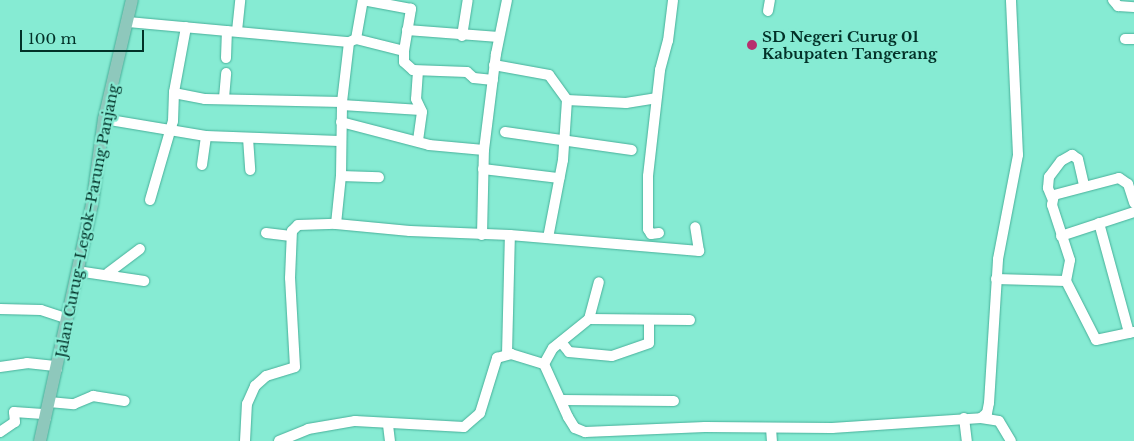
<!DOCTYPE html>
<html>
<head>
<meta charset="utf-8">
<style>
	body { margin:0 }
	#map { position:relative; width:1134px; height:441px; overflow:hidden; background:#86ebd3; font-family:"Libre Baskerville",serif }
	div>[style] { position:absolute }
	.roads { filter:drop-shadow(0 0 1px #48b09a) drop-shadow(0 0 1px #48b09a) }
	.minor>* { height:10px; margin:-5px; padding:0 5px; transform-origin:5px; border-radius:5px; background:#fff }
	.major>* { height:12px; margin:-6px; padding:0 6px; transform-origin:6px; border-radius:6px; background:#8ec8bc }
	.dots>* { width:14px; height:14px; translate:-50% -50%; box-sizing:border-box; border:2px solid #86ebd3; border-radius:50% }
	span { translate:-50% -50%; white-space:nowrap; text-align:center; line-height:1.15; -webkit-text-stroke:4.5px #86ebd3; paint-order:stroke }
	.poi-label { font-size:15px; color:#023128; font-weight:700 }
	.left { translate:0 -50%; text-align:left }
	.street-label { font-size:15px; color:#023128 }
	.scale { position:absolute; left:20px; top:30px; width:124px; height:22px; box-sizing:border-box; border:2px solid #023128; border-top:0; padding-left:6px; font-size:15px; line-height:18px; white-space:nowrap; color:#023128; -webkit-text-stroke:4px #86ebd3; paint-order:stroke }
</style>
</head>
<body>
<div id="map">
	<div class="roads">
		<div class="minor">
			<div style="left:1113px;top:0;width:8px;rotate:50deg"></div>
			<div style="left:1118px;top:6px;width:16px;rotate:4deg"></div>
			<div style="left:768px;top:11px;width:11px;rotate:-80deg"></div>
			<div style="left:128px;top:22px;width:222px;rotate:5.2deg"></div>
			<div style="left:349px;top:42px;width:8px;rotate:-23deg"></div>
			<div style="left:356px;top:39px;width:49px;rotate:14deg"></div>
			<div style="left:404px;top:51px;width:43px;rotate:-80.5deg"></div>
			<div style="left:411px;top:9px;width:49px;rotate:-169.4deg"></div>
			<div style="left:407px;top:30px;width:92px;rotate:4.4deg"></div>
			<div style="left:237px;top:31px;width:31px;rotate:-84deg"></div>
			<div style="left:462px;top:36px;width:36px;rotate:-81deg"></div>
			<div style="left:356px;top:39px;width:40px;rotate:-80deg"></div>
			<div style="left:1125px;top:39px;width:9px"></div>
			<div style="left:404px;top:51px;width:11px;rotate:90deg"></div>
			<div style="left:404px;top:62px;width:12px;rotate:42deg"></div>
			<div style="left:413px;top:70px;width:54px;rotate:2.1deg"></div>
			<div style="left:467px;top:72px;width:9px;rotate:41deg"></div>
			<div style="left:474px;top:78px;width:19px;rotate:6deg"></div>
			<div style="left:226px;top:58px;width:27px;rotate:-88deg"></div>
			<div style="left:494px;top:65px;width:56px;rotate:10.3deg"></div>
			<div style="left:549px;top:75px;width:31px;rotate:54deg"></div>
			<div style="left:567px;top:100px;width:60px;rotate:93.8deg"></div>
			<div style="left:563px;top:160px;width:79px;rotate:100.9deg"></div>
			<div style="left:418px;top:71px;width:28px;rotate:94deg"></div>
			<div style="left:416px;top:99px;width:14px;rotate:65deg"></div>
			<div style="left:422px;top:112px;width:28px;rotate:98deg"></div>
			<div style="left:174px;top:93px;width:32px;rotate:11deg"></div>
			<div style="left:205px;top:99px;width:137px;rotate:1.3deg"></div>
			<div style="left:224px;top:98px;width:25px;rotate:-85deg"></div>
			<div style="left:567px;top:100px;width:59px;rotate:2.9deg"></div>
			<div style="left:626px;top:103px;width:30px;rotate:-9deg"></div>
			<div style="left:342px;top:105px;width:79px;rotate:3.6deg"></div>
			<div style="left:104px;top:119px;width:103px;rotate:9.5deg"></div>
			<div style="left:206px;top:136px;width:133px;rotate:2.2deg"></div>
			<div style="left:341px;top:122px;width:91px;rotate:14.6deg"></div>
			<div style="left:429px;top:145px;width:55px;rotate:5.2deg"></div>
			<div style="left:484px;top:150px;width:97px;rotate:-82.9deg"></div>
			<div style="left:496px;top:54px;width:55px;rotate:-78.5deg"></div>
			<div style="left:505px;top:132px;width:128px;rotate:8.1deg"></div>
			<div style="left:248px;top:138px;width:32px;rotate:86deg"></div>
			<div style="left:202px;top:165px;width:29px;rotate:-82deg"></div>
			<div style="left:483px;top:169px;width:77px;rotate:6.8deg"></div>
			<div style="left:341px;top:176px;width:38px;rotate:2deg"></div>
			<div style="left:1052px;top:198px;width:11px;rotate:-112deg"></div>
			<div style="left:1048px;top:188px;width:11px;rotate:-85deg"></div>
			<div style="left:1049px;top:177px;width:20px;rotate:-53deg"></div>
			<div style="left:1061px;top:161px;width:13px;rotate:-29deg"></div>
			<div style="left:1072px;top:155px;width:7px;rotate:34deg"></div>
			<div style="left:1078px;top:159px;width:27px;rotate:77deg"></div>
			<div style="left:150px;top:200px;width:82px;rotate:-73.8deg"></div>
			<div style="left:173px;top:121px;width:29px;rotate:-88deg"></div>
			<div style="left:174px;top:92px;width:66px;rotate:-79.5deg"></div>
			<div style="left:1099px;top:223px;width:114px;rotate:74.7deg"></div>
			<div style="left:336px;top:224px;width:48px;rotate:-84.1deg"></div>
			<div style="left:341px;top:176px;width:74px;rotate:-89.2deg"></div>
			<div style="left:342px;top:102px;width:60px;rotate:-83.3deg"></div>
			<div style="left:266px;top:233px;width:25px;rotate:7deg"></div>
			<div style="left:659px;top:233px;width:8px;rotate:173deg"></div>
			<div style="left:651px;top:234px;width:6px;rotate:-121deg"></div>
			<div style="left:648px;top:229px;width:53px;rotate:-90deg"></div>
			<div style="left:648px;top:176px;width:107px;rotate:-83.5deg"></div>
			<div style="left:660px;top:70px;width:30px;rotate:-75deg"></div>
			<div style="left:668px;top:41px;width:41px;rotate:-83deg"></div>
			<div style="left:482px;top:235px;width:85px;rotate:-88.7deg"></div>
			<div style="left:1061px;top:236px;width:77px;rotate:-18.2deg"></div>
			<div style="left:77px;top:271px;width:68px;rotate:8.5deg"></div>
			<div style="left:108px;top:273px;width:40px;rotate:-37deg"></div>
			<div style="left:996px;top:279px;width:70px;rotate:1.6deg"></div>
			<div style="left:1066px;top:281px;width:66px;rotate:63deg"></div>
			<div style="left:1096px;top:340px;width:39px;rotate:-12deg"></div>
			<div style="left:1066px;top:281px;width:21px;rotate:-79deg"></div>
			<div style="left:1070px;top:260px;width:58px;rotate:-108.1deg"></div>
			<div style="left:1052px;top:205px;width:10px;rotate:-79deg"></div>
			<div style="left:1054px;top:195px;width:67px;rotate:-14.7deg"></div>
			<div style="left:1119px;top:178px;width:11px;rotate:34deg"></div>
			<div style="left:1128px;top:184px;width:20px;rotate:72deg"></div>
			<div style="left:0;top:309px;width:41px;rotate:1.4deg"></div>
			<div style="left:41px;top:310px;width:28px;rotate:18deg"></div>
			<div style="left:589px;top:319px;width:101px;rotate:0.6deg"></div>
			<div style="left:561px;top:342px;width:13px;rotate:51deg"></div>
			<div style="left:569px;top:352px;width:43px;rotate:5.3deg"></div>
			<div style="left:612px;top:356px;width:39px;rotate:-19deg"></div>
			<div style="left:649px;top:343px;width:23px;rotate:-90deg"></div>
			<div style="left:507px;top:354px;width:119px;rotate:-88.6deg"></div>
			<div style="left:544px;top:364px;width:18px;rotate:-61deg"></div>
			<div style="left:553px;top:348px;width:46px;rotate:-38.9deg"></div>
			<div style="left:589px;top:319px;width:38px;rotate:-75deg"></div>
			<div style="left:0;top:367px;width:27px;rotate:-8deg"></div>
			<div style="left:27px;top:363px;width:28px;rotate:6deg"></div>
			<div style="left:55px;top:366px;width:4px;rotate:63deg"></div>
			<div style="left:561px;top:400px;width:113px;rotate:0.5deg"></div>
			<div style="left:49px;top:402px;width:25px;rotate:5deg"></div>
			<div style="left:74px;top:404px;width:21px;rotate:-23deg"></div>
			<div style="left:93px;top:396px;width:32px;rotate:9deg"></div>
			<div style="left:964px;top:418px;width:23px;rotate:83deg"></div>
			<div style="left:981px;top:418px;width:18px;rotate:9deg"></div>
			<div style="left:999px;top:421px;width:23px;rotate:59deg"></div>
			<div style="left:388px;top:425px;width:16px;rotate:83deg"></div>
			<div style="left:771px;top:428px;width:13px;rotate:86deg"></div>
			<div style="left:0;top:432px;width:18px;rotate:-34deg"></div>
			<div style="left:15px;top:422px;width:10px;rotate:-96deg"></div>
			<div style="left:14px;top:412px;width:29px;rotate:4deg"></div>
			<div style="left:43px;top:414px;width:5px;rotate:53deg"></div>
			<div style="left:245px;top:441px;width:37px;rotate:-87deg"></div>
			<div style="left:247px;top:404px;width:20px;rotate:-66deg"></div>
			<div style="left:255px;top:386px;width:15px;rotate:-42deg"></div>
			<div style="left:266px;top:376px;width:30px;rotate:-17deg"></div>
			<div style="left:295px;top:367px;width:89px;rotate:-93.2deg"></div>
			<div style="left:290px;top:278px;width:47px;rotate:-87.6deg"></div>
			<div style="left:292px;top:231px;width:8px;rotate:-45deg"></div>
			<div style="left:298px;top:225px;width:38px;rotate:-2deg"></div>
			<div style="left:336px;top:224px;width:74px;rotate:5.4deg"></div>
			<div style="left:410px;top:231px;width:100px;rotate:2.3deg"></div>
			<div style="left:510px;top:235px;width:190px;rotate:4.8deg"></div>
			<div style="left:699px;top:251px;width:24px;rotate:-99deg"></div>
			<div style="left:279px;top:441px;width:31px;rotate:-22deg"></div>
			<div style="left:308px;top:429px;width:48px;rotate:-9.7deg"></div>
			<div style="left:355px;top:421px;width:109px;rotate:3.2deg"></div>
			<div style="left:464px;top:427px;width:21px;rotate:-41deg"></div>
			<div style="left:480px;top:413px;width:58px;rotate:-72.8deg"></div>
			<div style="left:497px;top:358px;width:15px;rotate:-16deg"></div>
			<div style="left:511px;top:354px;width:34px;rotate:17deg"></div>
			<div style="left:544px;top:364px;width:58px;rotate:65.6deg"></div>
			<div style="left:568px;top:417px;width:13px;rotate:58deg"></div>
			<div style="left:575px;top:428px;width:11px;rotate:22deg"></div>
			<div style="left:585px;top:432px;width:120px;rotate:-2.4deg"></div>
			<div style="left:705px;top:427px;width:127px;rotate:0.5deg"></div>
			<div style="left:832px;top:428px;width:149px;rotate:-3.8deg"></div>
			<div style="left:981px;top:418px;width:8px;rotate:-40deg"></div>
			<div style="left:987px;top:413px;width:10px;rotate:-79deg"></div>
			<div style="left:989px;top:403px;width:144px;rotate:-86.4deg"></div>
			<div style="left:998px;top:259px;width:106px;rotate:-79.1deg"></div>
			<div style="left:1018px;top:155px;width:155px;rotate:-92.6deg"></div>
		</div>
		<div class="major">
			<div style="left:40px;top:441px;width:242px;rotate:-77.6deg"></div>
			<div style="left:92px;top:205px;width:87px;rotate:-82.1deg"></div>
			<div style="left:104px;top:119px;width:122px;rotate:-76.8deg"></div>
		</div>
	</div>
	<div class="dots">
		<div style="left:752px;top:45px;background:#b72f6e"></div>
	</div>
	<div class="poi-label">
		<span class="left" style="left:762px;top:45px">SD Negeri Curug 01<br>Kabupaten Tangerang</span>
	</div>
	<div class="street-label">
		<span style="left:87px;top:221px;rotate:-79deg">Jalan Curug–Legok–Parung Panjang</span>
	</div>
	<div class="scale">100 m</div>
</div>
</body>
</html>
